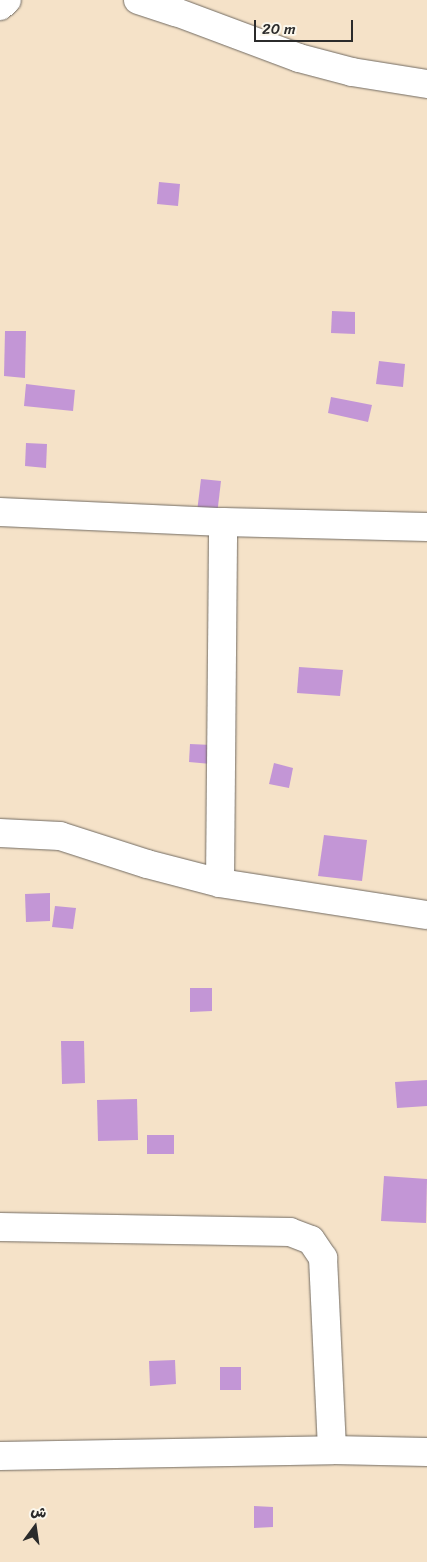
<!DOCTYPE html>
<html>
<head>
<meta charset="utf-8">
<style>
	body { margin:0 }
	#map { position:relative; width:427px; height:1562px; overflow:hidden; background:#f5e2c8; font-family:Sriracha,"Playpen Sans Arabic",sans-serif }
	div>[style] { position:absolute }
	.building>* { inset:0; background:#c396d6 }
	.roads { filter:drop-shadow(0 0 1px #726b62) drop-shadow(0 0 1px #726b62) }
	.minor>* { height:28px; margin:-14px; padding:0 14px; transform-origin:14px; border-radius:14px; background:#fff }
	span { translate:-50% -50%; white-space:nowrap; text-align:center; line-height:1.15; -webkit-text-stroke:4px #fbf7ec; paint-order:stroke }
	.north { position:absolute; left:10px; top:1502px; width:50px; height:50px; -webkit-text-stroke:4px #fbf7ec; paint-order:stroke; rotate:14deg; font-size:14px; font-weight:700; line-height:20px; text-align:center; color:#2b2b2b }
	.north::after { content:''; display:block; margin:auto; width:18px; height:22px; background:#2b2b2b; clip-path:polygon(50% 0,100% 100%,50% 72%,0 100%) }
	.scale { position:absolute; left:254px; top:20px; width:99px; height:22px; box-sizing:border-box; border:2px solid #2b2b2b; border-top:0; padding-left:6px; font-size:15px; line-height:18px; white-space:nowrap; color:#2b2b2b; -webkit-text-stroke:4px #fbf7ec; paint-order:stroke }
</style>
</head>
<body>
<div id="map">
	<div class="building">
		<div style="clip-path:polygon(159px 182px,180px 184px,178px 206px,157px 204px)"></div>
		<div style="clip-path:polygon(332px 311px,355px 312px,355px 334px,331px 333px)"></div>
		<div style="clip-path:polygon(5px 331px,26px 331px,25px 378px,4px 376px)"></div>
		<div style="clip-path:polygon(379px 361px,405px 364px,403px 387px,376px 384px)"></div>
		<div style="clip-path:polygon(26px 384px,75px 390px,73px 411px,24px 406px)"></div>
		<div style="clip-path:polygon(331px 397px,372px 405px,368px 422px,328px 413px)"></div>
		<div style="clip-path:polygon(26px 443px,47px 444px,46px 468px,25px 466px)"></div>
		<div style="clip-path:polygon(201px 479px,221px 481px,217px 515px,197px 512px)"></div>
		<div style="clip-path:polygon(299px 667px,343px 670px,340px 696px,297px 693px)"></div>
		<div style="clip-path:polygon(190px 744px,212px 745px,211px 764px,189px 762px)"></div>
		<div style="clip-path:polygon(274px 763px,293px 768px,289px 788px,269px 784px)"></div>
		<div style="clip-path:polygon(324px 835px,367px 840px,362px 881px,318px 876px)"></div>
		<div style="clip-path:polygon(50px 893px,50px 921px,26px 922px,25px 894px)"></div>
		<div style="clip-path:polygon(55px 906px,76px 908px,73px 929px,52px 927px)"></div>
		<div style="clip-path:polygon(190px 988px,212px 988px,212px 1011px,190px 1012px)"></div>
		<div style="clip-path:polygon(61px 1041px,84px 1041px,85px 1083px,62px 1084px)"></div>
		<div style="clip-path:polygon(427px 1080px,427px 1106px,397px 1108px,395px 1082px)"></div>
		<div style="clip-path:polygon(137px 1099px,138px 1140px,98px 1141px,97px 1100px)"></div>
		<div style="clip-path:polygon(147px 1135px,174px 1135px,174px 1154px,147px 1154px)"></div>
		<div style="clip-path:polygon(384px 1176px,427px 1179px,426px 1223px,381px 1221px)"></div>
		<div style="clip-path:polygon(175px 1360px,176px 1384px,150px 1386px,149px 1361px)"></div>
		<div style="clip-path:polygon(220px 1367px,241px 1367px,241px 1390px,220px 1390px)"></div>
		<div style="clip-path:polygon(254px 1506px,273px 1507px,273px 1527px,254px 1528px)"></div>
	</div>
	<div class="roads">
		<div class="minor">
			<div style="left:138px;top:0;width:40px;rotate:18deg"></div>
			<div style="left:176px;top:12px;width:131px;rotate:20.5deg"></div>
			<div style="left:299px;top:58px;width:55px;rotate:14.8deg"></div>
			<div style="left:352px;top:72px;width:76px;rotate:9.1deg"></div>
			<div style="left:0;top:6px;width:9px;rotate:-41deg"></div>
			<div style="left:0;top:512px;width:223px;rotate:2.6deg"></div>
			<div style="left:223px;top:522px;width:204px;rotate:1.4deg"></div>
			<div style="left:0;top:833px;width:60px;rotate:2.9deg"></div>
			<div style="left:60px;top:836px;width:91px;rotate:17.8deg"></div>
			<div style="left:147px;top:864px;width:75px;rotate:14.6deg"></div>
			<div style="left:220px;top:883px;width:209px;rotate:8.8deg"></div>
			<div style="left:220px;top:883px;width:361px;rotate:-89.5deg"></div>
			<div style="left:0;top:1227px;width:290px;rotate:1deg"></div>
			<div style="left:290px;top:1232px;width:22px;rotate:21deg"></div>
			<div style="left:311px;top:1240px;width:22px;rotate:56deg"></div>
			<div style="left:323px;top:1258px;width:192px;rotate:87.3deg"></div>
			<div style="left:0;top:1456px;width:332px;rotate:-1deg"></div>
			<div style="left:332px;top:1450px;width:95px;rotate:1.2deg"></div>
		</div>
	</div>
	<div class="north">ش</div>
	<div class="scale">20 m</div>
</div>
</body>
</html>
